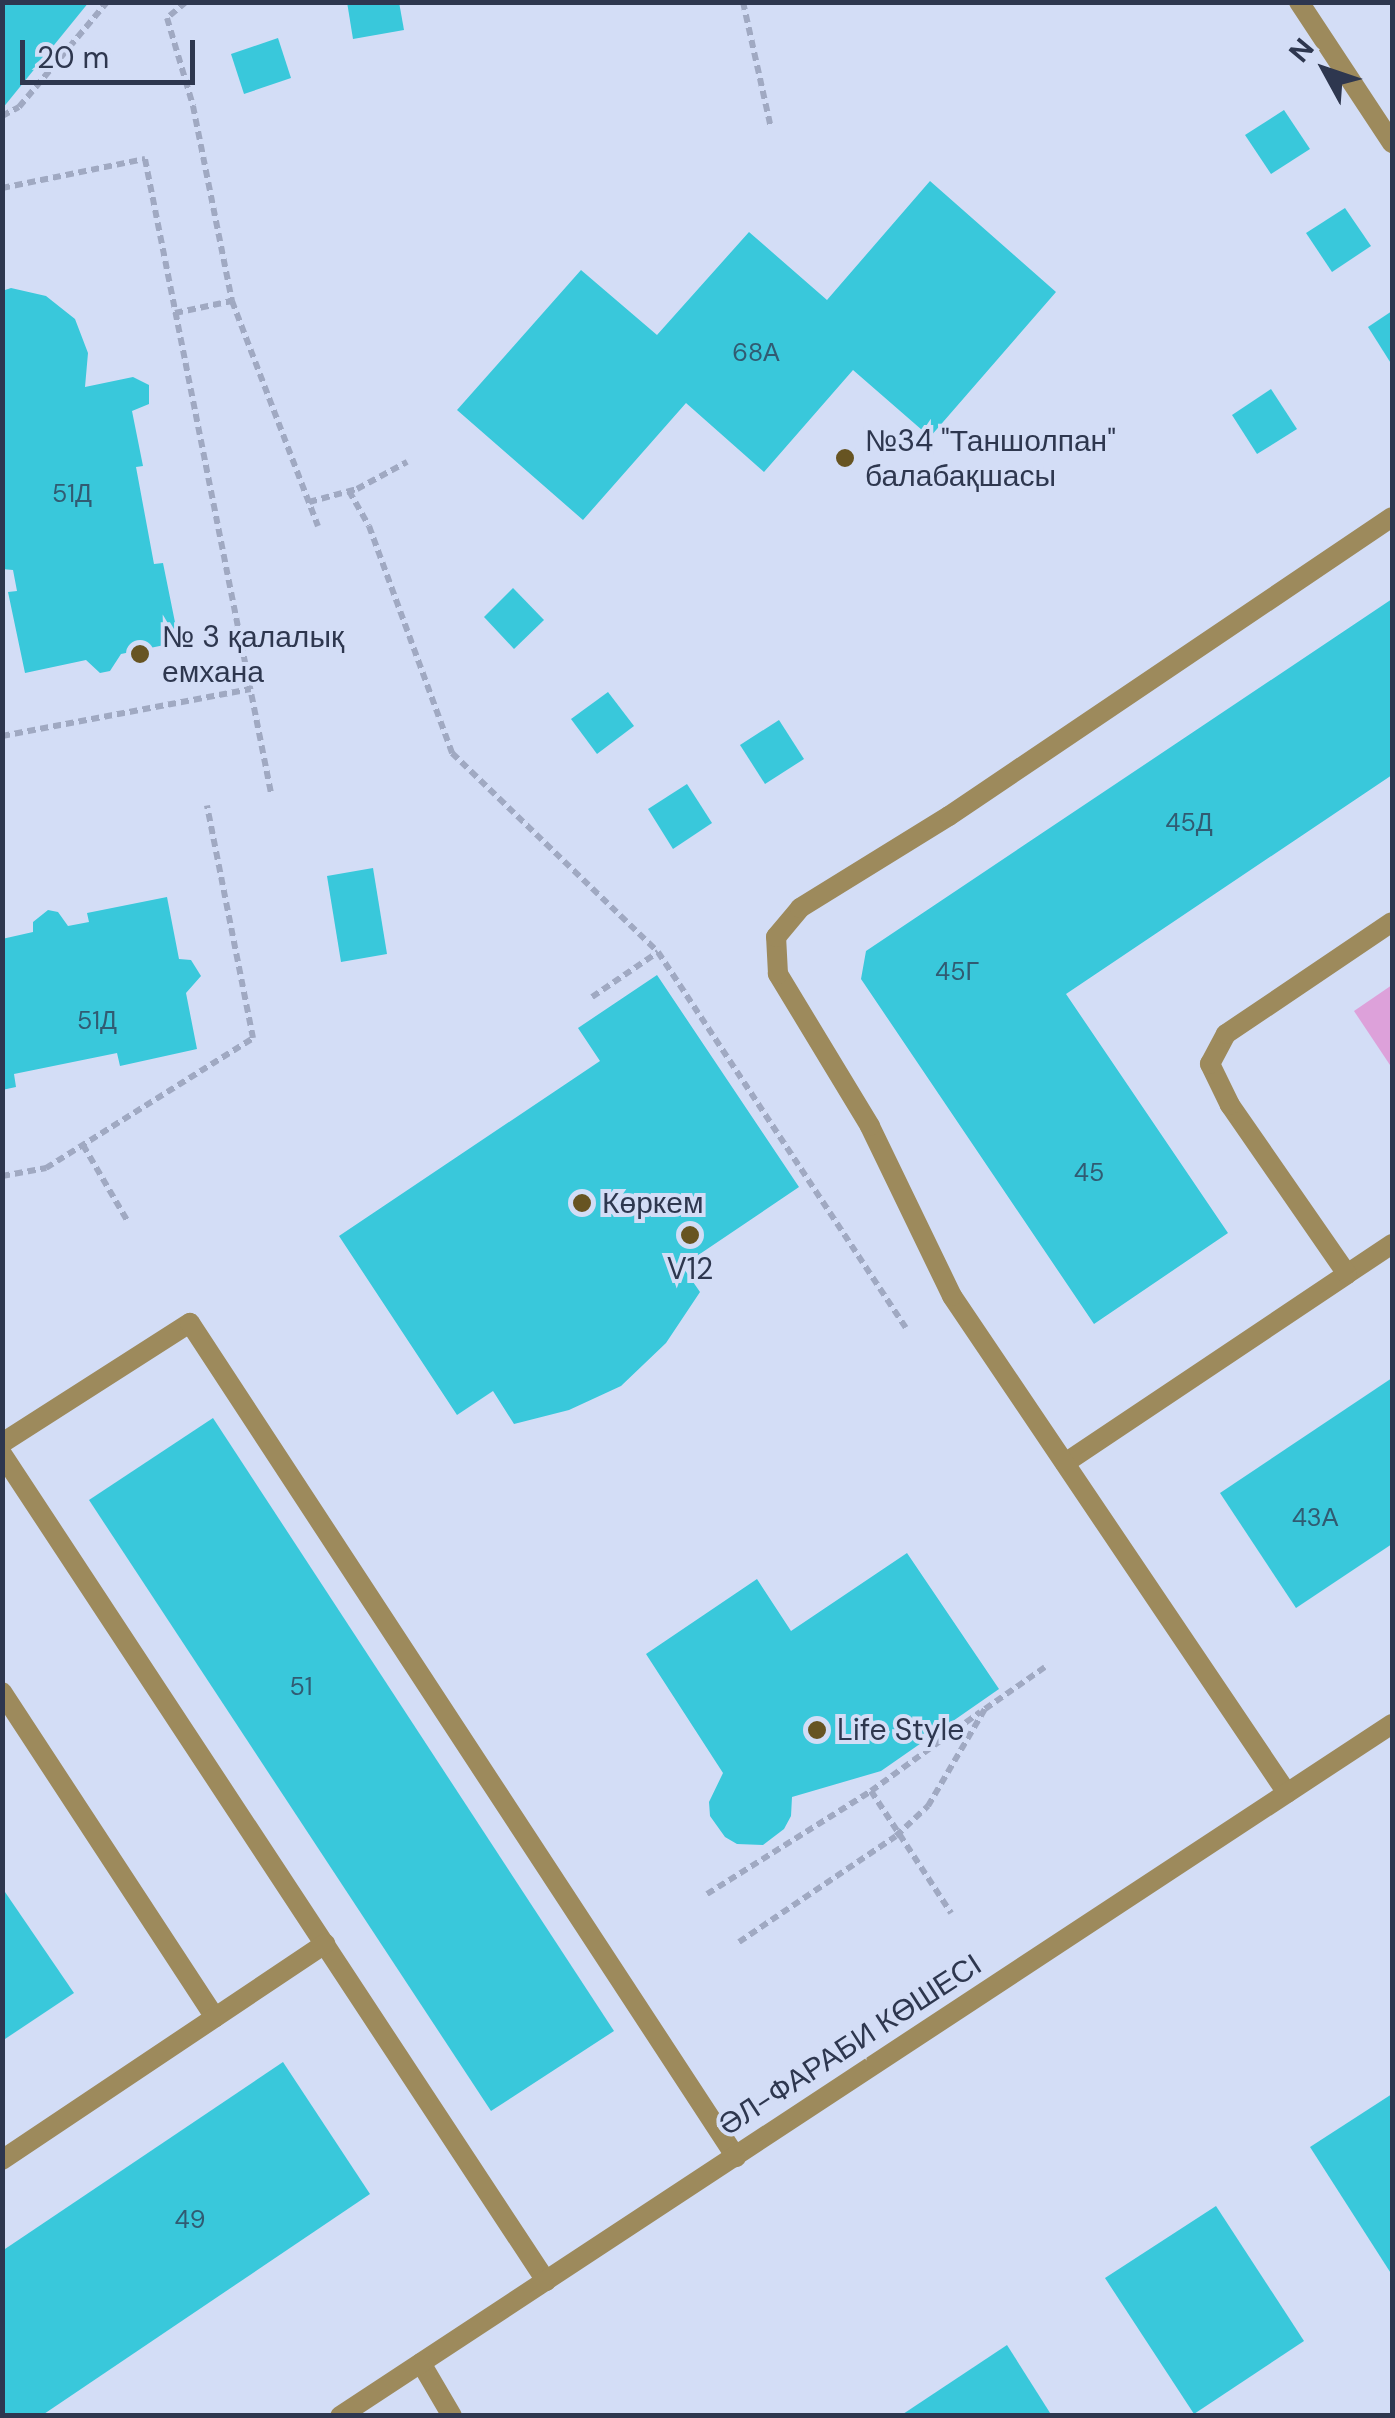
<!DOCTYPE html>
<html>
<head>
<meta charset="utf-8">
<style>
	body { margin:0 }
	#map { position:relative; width:1395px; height:2418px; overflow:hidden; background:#d3ddf6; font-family:"DM Sans",sans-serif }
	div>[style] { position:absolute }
	.green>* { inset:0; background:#dda1da }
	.building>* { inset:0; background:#39c8db }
	.path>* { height:6px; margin-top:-3px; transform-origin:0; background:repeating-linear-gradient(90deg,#a0a9c2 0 8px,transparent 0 13px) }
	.service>* { height:20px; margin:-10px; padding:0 10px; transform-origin:10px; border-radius:10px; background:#9d8a5c }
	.minor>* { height:20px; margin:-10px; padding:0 10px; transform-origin:10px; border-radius:10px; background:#9d8a5c }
	.tertiary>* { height:20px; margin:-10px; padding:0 10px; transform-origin:10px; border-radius:10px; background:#9d8a5c }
	.dots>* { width:28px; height:28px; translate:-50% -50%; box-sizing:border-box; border:5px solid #d3ddf6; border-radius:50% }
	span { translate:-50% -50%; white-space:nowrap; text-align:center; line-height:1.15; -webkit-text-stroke:8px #d3ddf6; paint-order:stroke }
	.number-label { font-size:25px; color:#315b72 }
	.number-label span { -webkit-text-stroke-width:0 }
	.poi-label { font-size:30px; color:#2e374f }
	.left { translate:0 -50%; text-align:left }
	.street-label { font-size:30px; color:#2e374f }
	.frame { position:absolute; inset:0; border:5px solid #2e374f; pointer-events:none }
	.north { position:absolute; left:1275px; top:20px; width:100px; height:100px; -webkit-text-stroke:8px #d3ddf6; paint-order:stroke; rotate:310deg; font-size:28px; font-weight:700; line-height:40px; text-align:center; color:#2e374f }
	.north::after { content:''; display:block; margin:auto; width:35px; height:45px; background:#2e374f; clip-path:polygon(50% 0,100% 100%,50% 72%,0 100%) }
	.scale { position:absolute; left:20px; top:40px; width:175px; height:45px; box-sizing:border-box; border:5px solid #2e374f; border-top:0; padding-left:12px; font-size:30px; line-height:35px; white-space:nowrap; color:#2e374f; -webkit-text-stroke:8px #d3ddf6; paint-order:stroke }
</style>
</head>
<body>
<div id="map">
	<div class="green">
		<div style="clip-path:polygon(1392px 985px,1392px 1068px,1354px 1011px)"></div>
	</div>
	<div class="building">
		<div style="clip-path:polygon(2px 2px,89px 2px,2px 109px)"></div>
		<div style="clip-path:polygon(347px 2px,399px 2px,404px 30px,353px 39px)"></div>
		<div style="clip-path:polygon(278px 38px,291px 78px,244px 94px,231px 54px)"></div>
		<div style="clip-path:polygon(1284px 110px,1310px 149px,1271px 174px,1245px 135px)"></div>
		<div style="clip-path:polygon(930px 181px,1056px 292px,930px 437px,853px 370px,764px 472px,686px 403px,583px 520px,457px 410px,581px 270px,657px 335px,749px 232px,827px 300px)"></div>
		<div style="clip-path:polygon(1345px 208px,1371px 246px,1332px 272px,1306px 233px)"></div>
		<div style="clip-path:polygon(11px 288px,46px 296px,75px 319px,88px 353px,85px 387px,133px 377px,149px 385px,149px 404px,132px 411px,143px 466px,136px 467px,154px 564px,163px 563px,179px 642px,121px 654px,110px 671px,100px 673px,86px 660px,25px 673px,8px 592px,17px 591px,13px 570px,2px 569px,2px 291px)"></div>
		<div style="clip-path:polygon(1392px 311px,1392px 365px,1368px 327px)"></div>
		<div style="clip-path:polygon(1271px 389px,1297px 429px,1257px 454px,1232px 415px)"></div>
		<div style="clip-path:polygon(513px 588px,544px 620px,514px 649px,484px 617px)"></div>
		<div style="clip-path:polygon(1392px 599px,1392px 775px,1066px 994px,1228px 1233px,1094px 1324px,861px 979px,866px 951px)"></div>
		<div style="clip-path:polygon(608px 692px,634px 726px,597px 754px,571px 719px)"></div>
		<div style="clip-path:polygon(779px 720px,804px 759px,765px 784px,740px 745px)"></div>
		<div style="clip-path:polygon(687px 784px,712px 823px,673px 849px,648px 809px)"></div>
		<div style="clip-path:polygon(373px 868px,387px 954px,341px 962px,327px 876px)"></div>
		<div style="clip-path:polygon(167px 897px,179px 959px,191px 960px,201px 976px,186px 993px,197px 1049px,120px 1066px,117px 1053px,14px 1074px,16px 1087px,2px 1090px,2px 939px,33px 932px,33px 922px,48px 910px,58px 912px,68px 926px,89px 922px,87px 913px)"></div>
		<div style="clip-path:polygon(657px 975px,799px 1187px,682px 1266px,700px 1292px,666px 1343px,621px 1386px,569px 1410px,514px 1424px,493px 1391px,457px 1415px,339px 1236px,600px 1061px,578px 1028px)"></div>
		<div style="clip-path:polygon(1392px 1378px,1392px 1544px,1296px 1608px,1220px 1493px)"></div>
		<div style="clip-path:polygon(213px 1418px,614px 2031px,491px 2111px,89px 1500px)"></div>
		<div style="clip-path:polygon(907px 1553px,999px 1689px,881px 1771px,792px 1797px,791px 1816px,784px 1829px,763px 1845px,737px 1844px,725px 1837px,710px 1816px,709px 1802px,723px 1773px,646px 1654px,757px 1579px,791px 1631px)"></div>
		<div style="clip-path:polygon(5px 1892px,74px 1993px,2px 2041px,2px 1894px)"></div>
		<div style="clip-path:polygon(283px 2062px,370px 2194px,41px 2416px,2px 2416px,2px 2251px)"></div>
		<div style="clip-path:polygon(1392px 2094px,1392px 2275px,1310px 2147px)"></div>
		<div style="clip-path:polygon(1216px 2206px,1304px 2341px,1194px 2414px,1105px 2278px)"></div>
		<div style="clip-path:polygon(1007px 2345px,1052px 2416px,900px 2416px)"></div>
	</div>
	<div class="path">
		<div style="left:186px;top:2px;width:25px;rotate:140deg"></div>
		<div style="left:167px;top:18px;width:92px;rotate:73.5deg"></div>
		<div style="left:193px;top:106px;width:199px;rotate:78.7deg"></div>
		<div style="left:232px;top:301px;width:241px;rotate:69.1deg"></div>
		<div style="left:743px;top:2px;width:129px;rotate:77.5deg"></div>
		<div style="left:2px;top:116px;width:19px;rotate:-28deg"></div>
		<div style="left:19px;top:107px;width:137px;rotate:-50deg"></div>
		<div style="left:2px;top:188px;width:146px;rotate:-11.5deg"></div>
		<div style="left:145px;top:159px;width:646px;rotate:78.76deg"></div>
		<div style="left:175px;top:313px;width:58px;rotate:-11.9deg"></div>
		<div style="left:349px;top:491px;width:40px;rotate:60.3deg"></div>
		<div style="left:369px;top:526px;width:242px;rotate:69.9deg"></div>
		<div style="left:452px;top:753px;width:286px;rotate:44deg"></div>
		<div style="left:658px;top:952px;width:450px;rotate:56.6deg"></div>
		<div style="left:309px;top:502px;width:50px;rotate:-15.2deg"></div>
		<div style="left:357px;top:489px;width:57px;rotate:-28.4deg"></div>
		<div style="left:2px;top:736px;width:253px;rotate:-10.7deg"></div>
		<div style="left:592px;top:997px;width:80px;rotate:-34.3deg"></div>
		<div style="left:83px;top:1145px;width:89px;rotate:59.7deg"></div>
		<div style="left:2px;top:1176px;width:45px;rotate:-10.3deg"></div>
		<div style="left:46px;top:1168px;width:244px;rotate:-32.1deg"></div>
		<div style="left:253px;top:1038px;width:237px;rotate:-101.2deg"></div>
		<div style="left:871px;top:1791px;width:146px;rotate:56.7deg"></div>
		<div style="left:707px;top:1894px;width:194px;rotate:-32.1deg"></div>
		<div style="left:871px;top:1791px;width:135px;rotate:-35.9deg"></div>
		<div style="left:739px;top:1942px;width:189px;rotate:-34deg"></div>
		<div style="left:896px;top:1836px;width:44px;rotate:-43.2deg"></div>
		<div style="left:928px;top:1806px;width:113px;rotate:-59.6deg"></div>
		<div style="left:985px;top:1709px;width:73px;rotate:-35deg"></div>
	</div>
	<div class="service">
		<div style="left:1299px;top:2px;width:169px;rotate:56.6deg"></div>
		<div style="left:1347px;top:1274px;width:54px;rotate:-33.7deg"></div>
		<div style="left:2px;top:1443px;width:223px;rotate:-32.6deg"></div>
		<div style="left:190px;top:1323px;width:997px;rotate:56.79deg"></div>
		<div style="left:2px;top:1454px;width:990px;rotate:56.66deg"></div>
		<div style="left:1065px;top:1463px;width:339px;rotate:-33.8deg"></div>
		<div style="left:1347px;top:1274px;width:206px;rotate:-124.7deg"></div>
		<div style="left:1230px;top:1105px;width:46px;rotate:-116deg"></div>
		<div style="left:1210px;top:1064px;width:34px;rotate:-62deg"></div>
		<div style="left:1226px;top:1034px;width:200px;rotate:-34deg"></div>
		<div style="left:2px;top:1692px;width:389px;rotate:56.8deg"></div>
		<div style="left:1287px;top:1793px;width:599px;rotate:-123.98deg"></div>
		<div style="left:952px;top:1296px;width:189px;rotate:-115.8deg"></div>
		<div style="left:870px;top:1126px;width:178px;rotate:-121.2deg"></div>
		<div style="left:778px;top:974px;width:37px;rotate:-93deg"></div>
		<div style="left:776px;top:937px;width:38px;rotate:-50deg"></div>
		<div style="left:800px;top:908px;width:175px;rotate:-31.7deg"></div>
		<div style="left:949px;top:816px;width:534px;rotate:-34.02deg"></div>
		<div style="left:2px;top:2160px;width:389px;rotate:-33.8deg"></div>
	</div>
	<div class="minor">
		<div style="left:421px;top:2363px;width:61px;rotate:59.7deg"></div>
	</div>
	<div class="tertiary">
		<div style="left:340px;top:2416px;width:1259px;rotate:-33.34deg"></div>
	</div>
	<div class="dots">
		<div style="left:845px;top:458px;background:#675422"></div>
		<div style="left:140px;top:654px;background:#675422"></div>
		<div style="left:582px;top:1203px;background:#675422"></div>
		<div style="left:690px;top:1235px;background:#675422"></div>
		<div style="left:817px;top:1730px;background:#675422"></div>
	</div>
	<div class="number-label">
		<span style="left:756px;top:353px">68А</span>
		<span style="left:72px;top:494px">51Д</span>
		<span style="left:1189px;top:823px">45Д</span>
		<span style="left:957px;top:972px">45Г</span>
		<span style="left:97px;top:1021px">51Д</span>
		<span style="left:1089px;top:1173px">45</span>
		<span style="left:1315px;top:1518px">43А</span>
		<span style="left:301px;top:1687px">51</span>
		<span style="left:190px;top:2220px">49</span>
	</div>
	<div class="poi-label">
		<span class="left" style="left:865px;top:458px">№34 "Таншолпан"<br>балабақшасы</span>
		<span class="left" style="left:162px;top:654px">№ 3 қалалық<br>емхана</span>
		<span class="left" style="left:602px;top:1203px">Көркем</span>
		<span style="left:690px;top:1269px">V12</span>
		<span class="left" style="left:837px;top:1730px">Life Style</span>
	</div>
	<div class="street-label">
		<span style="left:850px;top:2045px;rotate:-33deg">ӘЛ-ФАРАБИ КӨШЕСІ</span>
	</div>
	<div class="frame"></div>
	<div class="north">N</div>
	<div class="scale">20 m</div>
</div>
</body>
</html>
